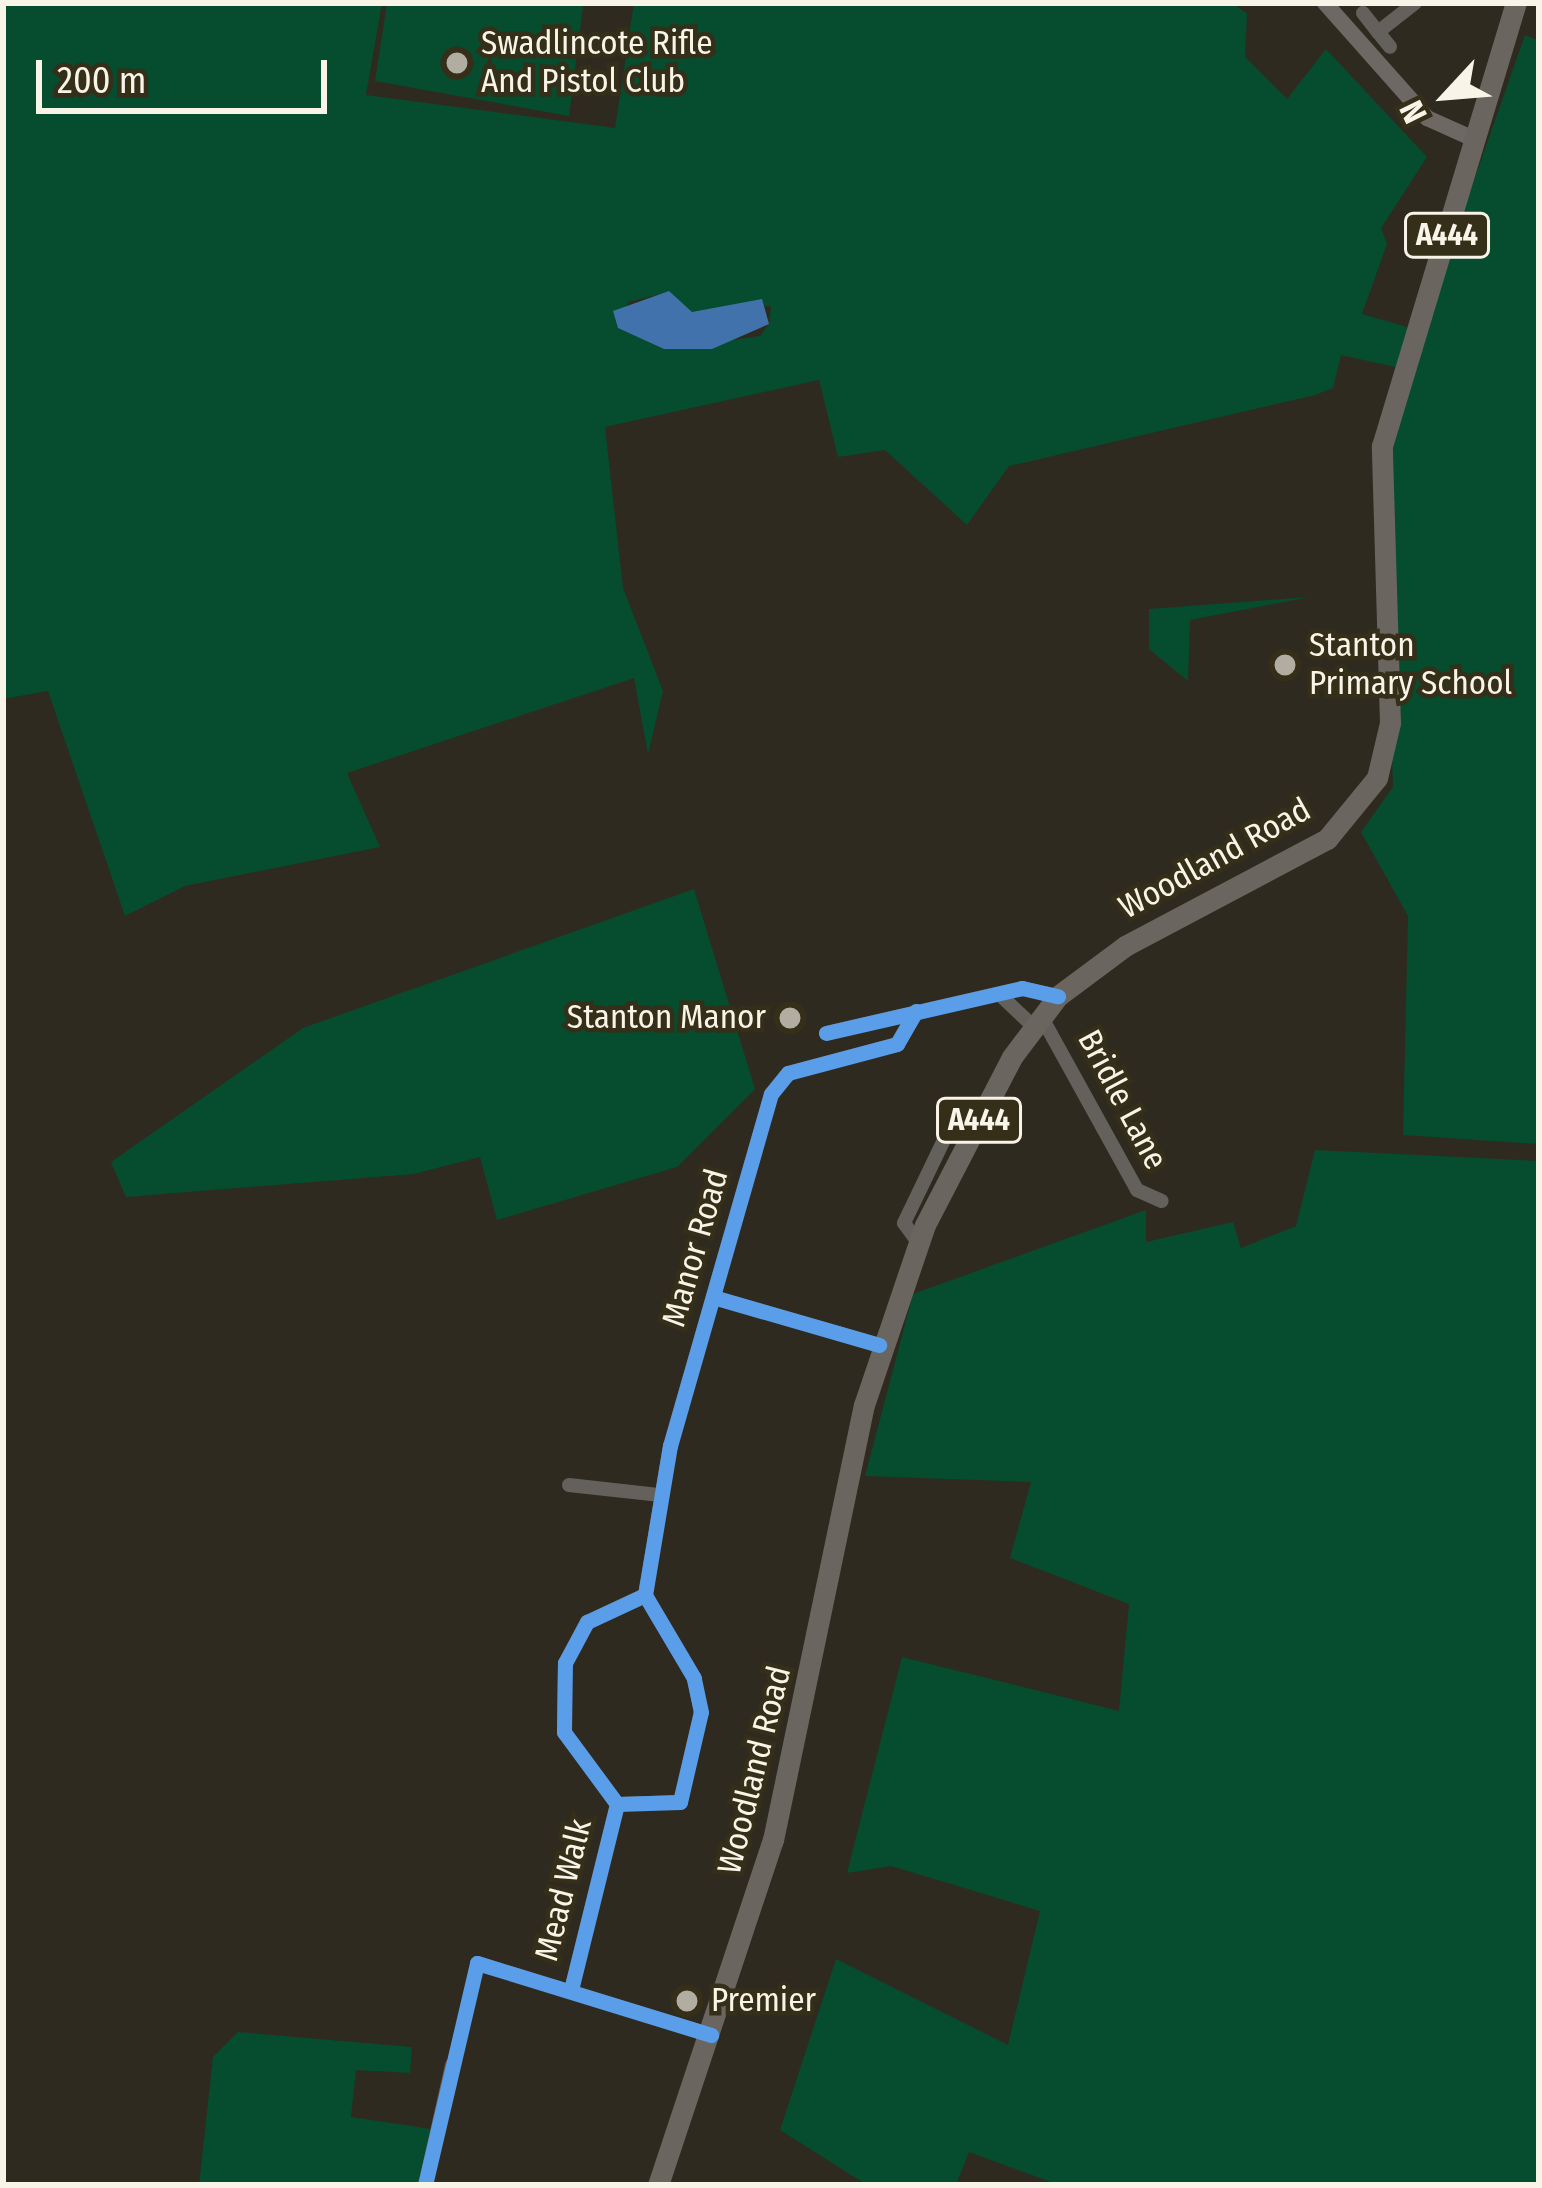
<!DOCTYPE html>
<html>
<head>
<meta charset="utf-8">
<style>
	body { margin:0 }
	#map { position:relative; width:1542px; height:2188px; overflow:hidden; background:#2f2a1f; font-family:"Fira Sans Condensed",sans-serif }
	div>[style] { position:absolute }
	.green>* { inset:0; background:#064c2e }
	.water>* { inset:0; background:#4172ac }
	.minor>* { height:14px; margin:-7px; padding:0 7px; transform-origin:7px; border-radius:7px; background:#64605c }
	.major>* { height:16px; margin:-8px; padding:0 8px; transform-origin:8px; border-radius:8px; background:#6d6863 }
	.highway>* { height:21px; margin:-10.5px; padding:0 10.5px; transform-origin:10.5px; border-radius:10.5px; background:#6a655f }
	.cycleway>* { height:15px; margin:-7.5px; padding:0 7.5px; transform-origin:7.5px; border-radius:7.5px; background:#5a9eea }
	.dots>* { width:33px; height:33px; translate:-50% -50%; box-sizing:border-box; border:6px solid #352e19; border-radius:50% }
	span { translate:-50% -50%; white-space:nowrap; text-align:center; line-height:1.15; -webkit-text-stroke:9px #352e19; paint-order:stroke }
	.shield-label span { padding:3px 9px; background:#352e19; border:3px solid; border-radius:9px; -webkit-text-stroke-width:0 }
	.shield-label { font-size:30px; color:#f8f4e7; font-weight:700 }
	.poi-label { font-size:33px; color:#f8f4e7 }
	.left { translate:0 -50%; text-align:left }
	.right { translate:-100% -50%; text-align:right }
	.street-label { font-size:33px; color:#f8f4e7 }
	.frame { position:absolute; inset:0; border:6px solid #f8f4e7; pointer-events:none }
	.north { position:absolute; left:1386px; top:36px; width:120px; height:120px; -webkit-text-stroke:9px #352e19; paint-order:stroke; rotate:244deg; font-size:33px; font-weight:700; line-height:48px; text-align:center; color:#f8f4e7 }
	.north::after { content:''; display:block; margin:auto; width:42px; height:54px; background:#f8f4e7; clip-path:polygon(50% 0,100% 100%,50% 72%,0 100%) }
	.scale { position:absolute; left:36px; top:60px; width:291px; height:54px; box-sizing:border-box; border:6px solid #f8f4e7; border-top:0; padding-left:15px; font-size:36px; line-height:42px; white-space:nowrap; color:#f8f4e7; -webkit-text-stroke:9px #352e19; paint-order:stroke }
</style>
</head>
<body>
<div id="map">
	<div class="green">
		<div style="clip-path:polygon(evenodd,3px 3px,382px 3px,366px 95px,615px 128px,634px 3px,1233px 3px,1247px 14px,1245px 57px,1287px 99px,1326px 49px,1427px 157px,1381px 228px,1387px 244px,1362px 314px,1421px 331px,1525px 35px,1539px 41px,1539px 1144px,1403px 1135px,1408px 916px,1361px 832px,1393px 787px,1384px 493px,1404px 369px,1341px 355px,1333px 388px,1315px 395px,1009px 466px,967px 525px,885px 450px,838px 457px,819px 380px,605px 427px,623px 588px,663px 691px,648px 754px,634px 678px,347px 773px,380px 847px,185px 886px,125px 916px,48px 691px,3px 699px,3px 3px,669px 292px,692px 312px,771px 306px,769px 324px,760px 336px,665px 349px,618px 328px,628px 302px,669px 292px)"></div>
		<div style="clip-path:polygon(387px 3px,583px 6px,569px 116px,375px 81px)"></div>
		<div style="clip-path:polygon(1310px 597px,1190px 620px,1188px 681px,1149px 649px,1149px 609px)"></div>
		<div style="clip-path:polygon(694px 889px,755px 1089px,677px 1167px,497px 1220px,480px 1157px,414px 1174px,126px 1197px,111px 1162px,303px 1028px)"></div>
		<div style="clip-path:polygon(1315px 1150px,1539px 1161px,1539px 2185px,1059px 2185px,969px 2152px,956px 2185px,867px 2185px,780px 2130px,836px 1959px,1008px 2045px,1040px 1911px,891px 1866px,847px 1873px,902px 1657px,1119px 1711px,1129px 1604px,1010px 1558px,1031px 1482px,865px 1476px,913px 1294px,1146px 1210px,1146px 1242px,1233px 1222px,1241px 1248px,1296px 1226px)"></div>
		<div style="clip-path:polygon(238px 2032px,412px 2047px,410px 2073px,356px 2070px,351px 2117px,432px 2129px,420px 2185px,199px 2185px,213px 2057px)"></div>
	</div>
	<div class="water">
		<div style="clip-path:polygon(669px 291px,692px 312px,762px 299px,769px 324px,712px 349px,664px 349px,618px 328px,613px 311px)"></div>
	</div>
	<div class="minor">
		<div style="left:1363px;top:13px;width:24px;rotate:52deg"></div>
		<div style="left:1378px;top:32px;width:47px;rotate:-38.1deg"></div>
		<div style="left:1378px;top:32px;width:19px;rotate:51deg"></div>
		<div style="left:999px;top:994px;width:47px;rotate:43.3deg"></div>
		<div style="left:1041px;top:1016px;width:199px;rotate:61.1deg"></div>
		<div style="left:1137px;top:1190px;width:27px;rotate:24deg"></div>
		<div style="left:826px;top:1033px;width:201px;rotate:-12.9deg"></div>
		<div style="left:1022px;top:988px;width:37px;rotate:13deg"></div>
		<div style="left:917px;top:1241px;width:22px;rotate:-126deg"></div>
		<div style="left:904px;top:1223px;width:122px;rotate:-64.3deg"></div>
		<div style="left:957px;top:1113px;width:30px;rotate:-14deg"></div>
		<div style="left:713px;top:1297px;width:173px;rotate:16.1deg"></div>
		<div style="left:569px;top:1485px;width:92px;rotate:6.3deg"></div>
		<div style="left:645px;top:1595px;width:151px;rotate:-80.5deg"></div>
		<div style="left:670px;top:1446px;width:366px;rotate:-74deg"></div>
		<div style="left:771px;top:1094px;width:27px;rotate:-51deg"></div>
		<div style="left:788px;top:1073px;width:113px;rotate:-14.9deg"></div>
		<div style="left:897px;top:1044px;width:38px;rotate:-60deg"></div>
		<div style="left:617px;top:1804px;width:63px;rotate:-1.8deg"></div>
		<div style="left:680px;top:1802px;width:92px;rotate:-76.9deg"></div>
		<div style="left:701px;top:1712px;width:35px;rotate:-102deg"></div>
		<div style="left:694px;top:1678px;width:96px;rotate:-120.6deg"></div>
		<div style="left:617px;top:1804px;width:89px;rotate:-126.4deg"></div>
		<div style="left:564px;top:1732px;width:69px;rotate:-89.2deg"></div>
		<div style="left:565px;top:1663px;width:47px;rotate:-61.8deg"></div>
		<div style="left:587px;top:1622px;width:64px;rotate:-25deg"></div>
		<div style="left:477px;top:1963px;width:245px;rotate:17.1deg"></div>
		<div style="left:571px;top:1990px;width:192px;rotate:-76.1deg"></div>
		<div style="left:425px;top:2185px;width:123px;rotate:-77.3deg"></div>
	</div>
	<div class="major">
		<div style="left:1325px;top:3px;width:154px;rotate:48.4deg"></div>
		<div style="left:1427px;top:118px;width:54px;rotate:24.2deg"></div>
	</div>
	<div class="highway">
		<div style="left:658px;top:2185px;width:364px;rotate:-71.6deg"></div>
		<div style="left:773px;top:1840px;width:444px;rotate:-78.2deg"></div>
		<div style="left:864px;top:1405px;width:190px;rotate:-71.3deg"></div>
		<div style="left:925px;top:1225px;width:189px;rotate:-62.6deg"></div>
		<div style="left:1012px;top:1057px;width:76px;rotate:-53deg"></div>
		<div style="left:1058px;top:996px;width:84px;rotate:-36.7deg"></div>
		<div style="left:1125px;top:946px;width:229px;rotate:-27.9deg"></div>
		<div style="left:1327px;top:839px;width:79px;rotate:-50.7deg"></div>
		<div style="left:1377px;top:778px;width:57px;rotate:-76.7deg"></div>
		<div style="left:1390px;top:723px;width:277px;rotate:-91.7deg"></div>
		<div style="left:1382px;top:446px;width:463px;rotate:-73.2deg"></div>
	</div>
	<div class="cycleway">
		<div style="left:826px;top:1033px;width:201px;rotate:-12.9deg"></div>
		<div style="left:1022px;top:988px;width:37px;rotate:13deg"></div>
		<div style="left:713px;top:1297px;width:173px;rotate:16.1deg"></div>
		<div style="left:645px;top:1595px;width:151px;rotate:-80.5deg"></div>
		<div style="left:670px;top:1446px;width:366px;rotate:-74deg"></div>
		<div style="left:771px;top:1094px;width:27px;rotate:-51deg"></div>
		<div style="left:788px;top:1073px;width:113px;rotate:-14.9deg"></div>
		<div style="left:897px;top:1044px;width:38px;rotate:-60deg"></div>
		<div style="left:617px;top:1804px;width:63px;rotate:-1.8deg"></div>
		<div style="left:680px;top:1802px;width:92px;rotate:-76.9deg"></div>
		<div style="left:701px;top:1712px;width:35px;rotate:-102deg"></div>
		<div style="left:694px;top:1678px;width:96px;rotate:-120.6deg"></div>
		<div style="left:617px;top:1804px;width:89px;rotate:-126.4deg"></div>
		<div style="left:564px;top:1732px;width:69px;rotate:-89.2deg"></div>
		<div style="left:565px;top:1663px;width:47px;rotate:-61.8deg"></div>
		<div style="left:587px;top:1622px;width:64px;rotate:-25deg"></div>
		<div style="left:571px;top:1990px;width:192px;rotate:-76.1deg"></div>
		<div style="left:425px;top:2185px;width:228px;rotate:-76.8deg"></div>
		<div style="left:477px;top:1963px;width:245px;rotate:17.1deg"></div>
	</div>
	<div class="dots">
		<div style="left:457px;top:63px;background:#b2ada1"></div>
		<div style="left:1285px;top:665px;background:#b2ada1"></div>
		<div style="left:790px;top:1018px;background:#b2ada1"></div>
		<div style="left:687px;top:2001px;background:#b2ada1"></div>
	</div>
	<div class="shield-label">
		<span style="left:1447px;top:235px">A444</span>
		<span style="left:979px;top:1120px">A444</span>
	</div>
	<div class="poi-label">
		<span class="left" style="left:481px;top:63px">Swadlincote Rifle<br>And Pistol Club</span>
		<span class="left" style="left:1309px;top:665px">Stanton<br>Primary School</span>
		<span class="right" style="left:766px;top:1018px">Stanton Manor</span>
		<span class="left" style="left:711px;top:2001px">Premier</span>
	</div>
	<div class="street-label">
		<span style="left:1215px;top:859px;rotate:-29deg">Woodland Road</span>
		<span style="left:1122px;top:1100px;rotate:62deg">Bridle Lane</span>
		<span style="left:696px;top:1248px;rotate:-74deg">Manor Road</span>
		<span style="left:755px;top:1770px;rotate:-76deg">Woodland Road</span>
		<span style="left:564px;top:1890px;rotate:-76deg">Mead Walk</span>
	</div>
	<div class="frame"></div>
	<div class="north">N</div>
	<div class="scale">200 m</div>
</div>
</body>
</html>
